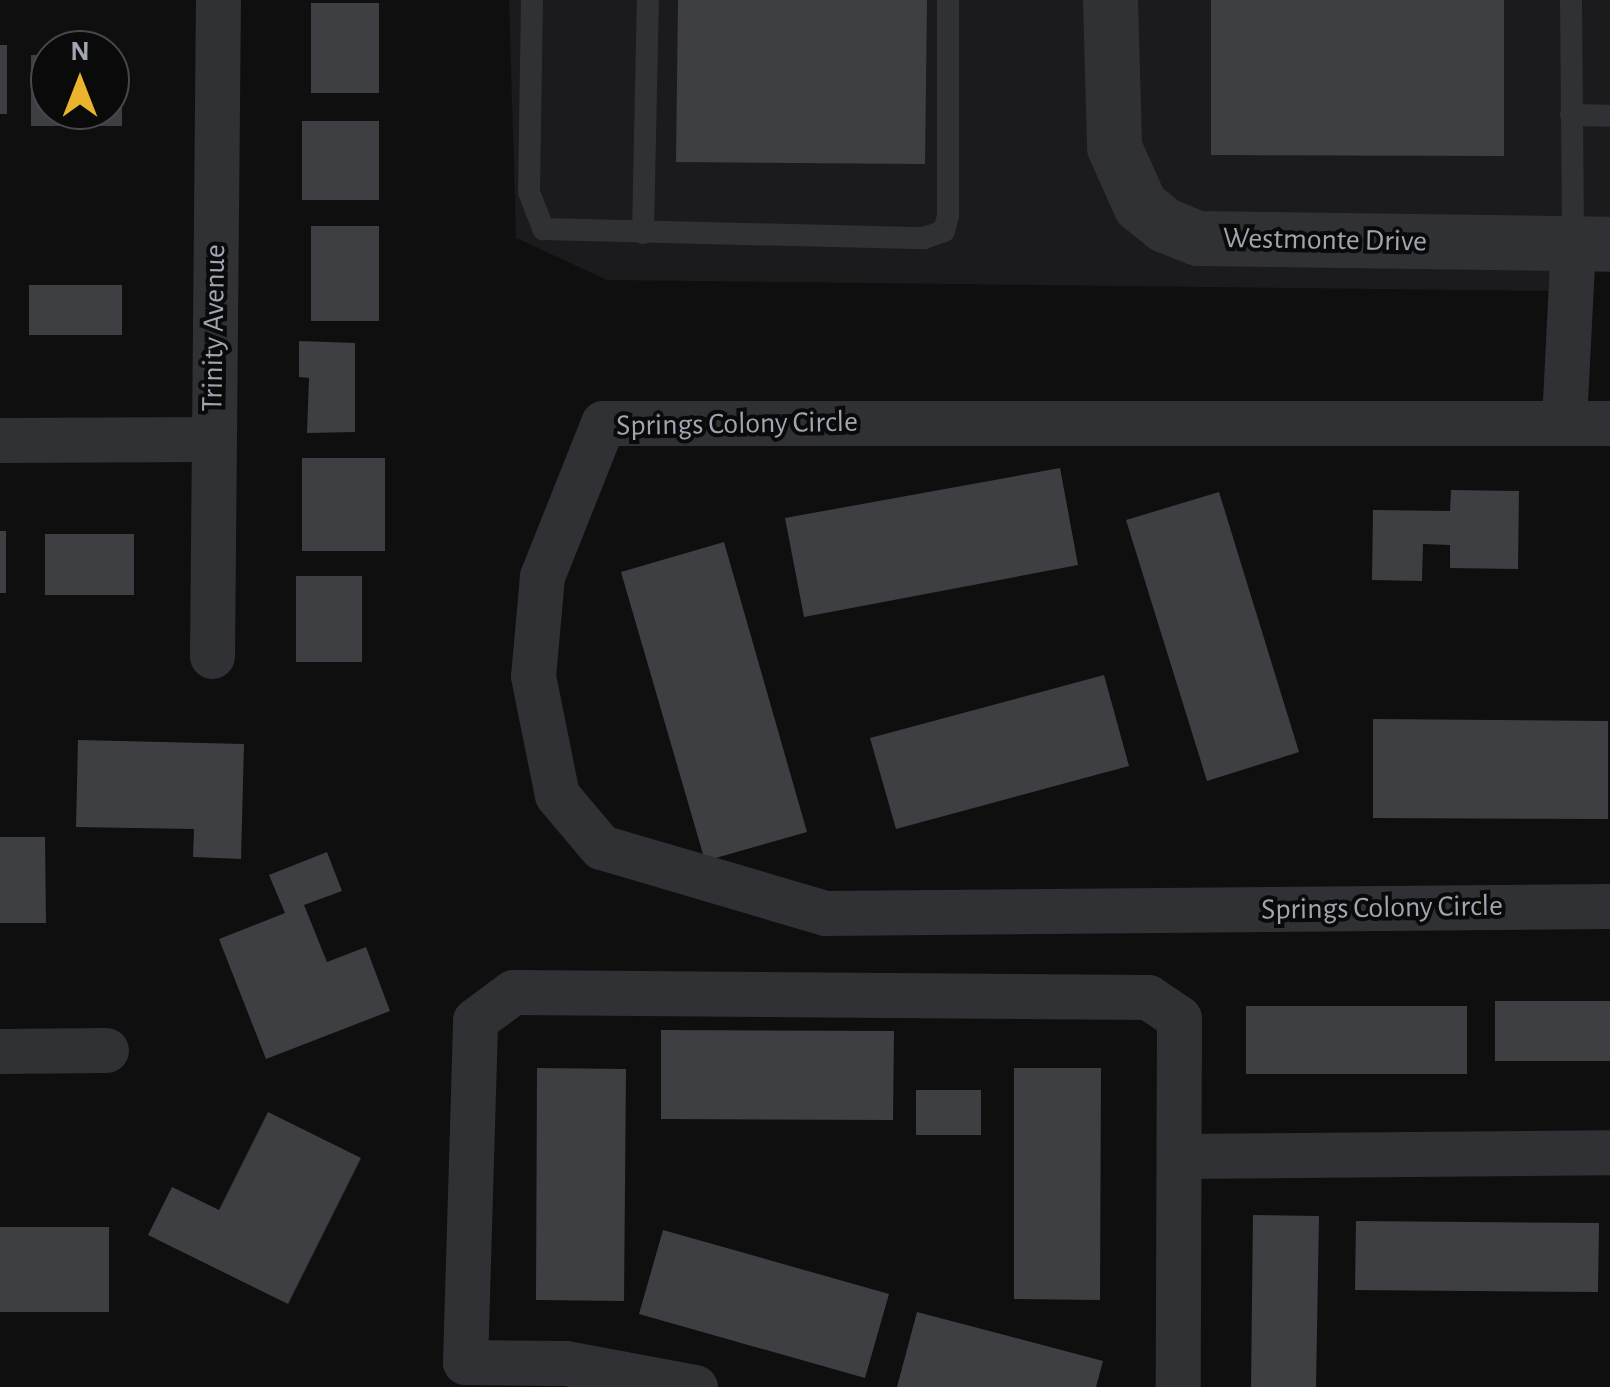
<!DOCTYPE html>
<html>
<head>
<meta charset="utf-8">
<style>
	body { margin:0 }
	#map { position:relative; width:1610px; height:1387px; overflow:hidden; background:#0f0f10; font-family:"Alegreya Sans",sans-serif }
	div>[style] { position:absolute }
	.built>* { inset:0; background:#1b1b1d }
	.building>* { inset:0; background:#3e3f43 }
	.service>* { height:22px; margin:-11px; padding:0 11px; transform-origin:11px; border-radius:11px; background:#303135 }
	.minor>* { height:45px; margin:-22.5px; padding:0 22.5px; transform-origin:22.5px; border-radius:22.5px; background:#303135 }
	.tertiary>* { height:55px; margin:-27.5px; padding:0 27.5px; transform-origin:27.5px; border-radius:27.5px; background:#303135 }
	span { translate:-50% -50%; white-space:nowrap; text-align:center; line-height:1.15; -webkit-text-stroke:8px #0a0a0b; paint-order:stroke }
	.street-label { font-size:30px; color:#a0a5b1 }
	.north { position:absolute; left:30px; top:30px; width:100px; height:100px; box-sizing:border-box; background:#0a0a0b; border:2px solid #46484d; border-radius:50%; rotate:0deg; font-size:28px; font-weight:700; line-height:40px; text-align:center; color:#a0a5b1 }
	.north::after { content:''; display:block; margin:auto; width:35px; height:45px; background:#eab42d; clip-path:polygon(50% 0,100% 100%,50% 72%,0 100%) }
</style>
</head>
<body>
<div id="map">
	<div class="built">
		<div style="clip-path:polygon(509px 0,1090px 0,1112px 210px,1125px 221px,1551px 266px,1550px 291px,607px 280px,516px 238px)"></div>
		<div style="clip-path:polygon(1130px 0,1610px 0,1610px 220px,1201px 215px,1175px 205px,1141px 166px)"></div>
	</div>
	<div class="building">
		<div style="clip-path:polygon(678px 0,927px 0,925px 164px,676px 162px)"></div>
		<div style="clip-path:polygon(1211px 0,1504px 0,1504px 156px,1211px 155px)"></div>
		<div style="clip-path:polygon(311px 3px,379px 3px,379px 93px,311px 93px)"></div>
		<div style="clip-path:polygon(0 45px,7px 45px,7px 114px,0 114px)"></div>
		<div style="clip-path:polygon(31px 55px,50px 55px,50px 110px,110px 110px,110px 55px,122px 55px,122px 126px,31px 126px)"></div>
		<div style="clip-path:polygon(302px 121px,379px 121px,379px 200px,302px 200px)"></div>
		<div style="clip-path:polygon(311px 226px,379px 226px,379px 321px,311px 321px)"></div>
		<div style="clip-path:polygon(29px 285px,122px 285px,122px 335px,29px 335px)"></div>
		<div style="clip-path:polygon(299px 341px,355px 343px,355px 432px,307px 433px,309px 378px,299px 377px)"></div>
		<div style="clip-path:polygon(302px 458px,385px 458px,385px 551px,302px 551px)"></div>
		<div style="clip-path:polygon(1060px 468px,1078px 565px,804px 617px,785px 518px)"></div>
		<div style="clip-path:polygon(1451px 490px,1519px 491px,1518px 569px,1450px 568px,1450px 545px,1423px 544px,1422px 581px,1372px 580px,1373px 510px,1450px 511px)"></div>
		<div style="clip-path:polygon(1219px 492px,1299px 752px,1207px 781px,1126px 520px)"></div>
		<div style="clip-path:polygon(0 531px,6px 531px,6px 593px,0 593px)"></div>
		<div style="clip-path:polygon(45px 534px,134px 534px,134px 595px,45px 595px)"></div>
		<div style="clip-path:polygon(724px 542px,807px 832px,705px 861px,621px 572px)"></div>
		<div style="clip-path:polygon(296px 576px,362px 576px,362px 662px,296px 662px)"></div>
		<div style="clip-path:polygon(1104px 675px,1129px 766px,896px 829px,870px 738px)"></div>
		<div style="clip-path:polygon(1373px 719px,1608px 721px,1608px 819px,1373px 818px)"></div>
		<div style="clip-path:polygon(78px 740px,244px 744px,241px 859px,193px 857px,194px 829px,76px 827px)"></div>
		<div style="clip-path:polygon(0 837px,45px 837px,46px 923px,0 923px)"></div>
		<div style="clip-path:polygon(327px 852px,342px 891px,304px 905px,327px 962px,366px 947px,390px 1011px,266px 1059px,219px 939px,285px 913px,269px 875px)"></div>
		<div style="clip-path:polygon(1495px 1001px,1610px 1001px,1610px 1061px,1495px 1061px)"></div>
		<div style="clip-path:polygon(1246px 1006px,1467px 1006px,1467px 1074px,1246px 1074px)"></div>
		<div style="clip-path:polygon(661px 1030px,894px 1031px,893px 1120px,661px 1119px)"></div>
		<div style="clip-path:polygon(537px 1068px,626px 1069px,624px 1301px,536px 1300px)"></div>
		<div style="clip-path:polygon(1014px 1068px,1101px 1068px,1100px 1300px,1014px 1299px)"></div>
		<div style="clip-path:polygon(916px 1090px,981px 1090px,981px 1135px,916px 1135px)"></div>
		<div style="clip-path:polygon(268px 1112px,361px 1158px,288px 1304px,148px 1235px,172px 1187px,219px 1210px)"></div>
		<div style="clip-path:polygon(1253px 1215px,1319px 1216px,1316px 1387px,1251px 1387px)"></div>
		<div style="clip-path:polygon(1356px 1221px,1599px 1223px,1598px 1292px,1355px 1290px)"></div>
		<div style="clip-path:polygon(0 1227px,109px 1227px,109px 1312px,0 1312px)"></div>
		<div style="clip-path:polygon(663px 1230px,889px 1294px,865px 1378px,639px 1314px)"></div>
		<div style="clip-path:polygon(917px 1312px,1103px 1361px,1096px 1387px,897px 1387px)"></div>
	</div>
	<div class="service">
		<div style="left:532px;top:0;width:192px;rotate:90.9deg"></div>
		<div style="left:529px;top:192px;width:40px;rotate:69deg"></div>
		<div style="left:543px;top:229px;width:381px;rotate:1.4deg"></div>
		<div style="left:924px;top:238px;width:21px;rotate:-19deg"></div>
		<div style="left:944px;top:231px;width:16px;rotate:-75deg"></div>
		<div style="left:948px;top:216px;width:216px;rotate:-90deg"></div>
		<div style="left:1571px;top:0;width:243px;rotate:89.5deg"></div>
		<div style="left:1571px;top:115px;width:39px;rotate:1deg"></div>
		<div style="left:643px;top:233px;width:233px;rotate:-88.8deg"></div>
	</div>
	<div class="minor">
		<div style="left:1564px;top:421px;width:178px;rotate:-87.1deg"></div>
		<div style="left:1610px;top:423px;width:1007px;rotate:180deg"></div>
		<div style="left:603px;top:423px;width:165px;rotate:111.7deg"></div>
		<div style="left:542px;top:576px;width:100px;rotate:95.1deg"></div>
		<div style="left:533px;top:676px;width:121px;rotate:78.6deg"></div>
		<div style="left:557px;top:795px;width:68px;rotate:49.8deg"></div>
		<div style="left:601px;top:847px;width:234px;rotate:16.4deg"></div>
		<div style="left:825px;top:913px;width:785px;rotate:-0.51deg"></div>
		<div style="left:0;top:440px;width:212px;rotate:-0.3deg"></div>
		<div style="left:212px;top:656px;width:656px;rotate:-89.48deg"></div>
		<div style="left:0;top:1051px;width:106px;rotate:-0.5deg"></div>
		<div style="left:1179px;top:1156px;width:431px;rotate:-0.5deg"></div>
		<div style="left:695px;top:1387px;width:132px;rotate:-169.5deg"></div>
		<div style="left:565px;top:1363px;width:100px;rotate:-179.4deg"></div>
		<div style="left:465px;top:1362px;width:342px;rotate:-88.3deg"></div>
		<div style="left:475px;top:1020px;width:47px;rotate:-36.4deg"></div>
		<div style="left:513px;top:992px;width:635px;rotate:0.45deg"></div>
		<div style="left:1148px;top:997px;width:37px;rotate:34deg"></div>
		<div style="left:1179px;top:1018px;width:369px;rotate:90.2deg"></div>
	</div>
	<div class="tertiary">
		<div style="left:1110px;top:0;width:147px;rotate:88.4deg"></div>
		<div style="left:1114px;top:147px;width:64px;rotate:65.9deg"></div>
		<div style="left:1140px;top:205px;width:32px;rotate:39deg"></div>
		<div style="left:1165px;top:225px;width:35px;rotate:22deg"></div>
		<div style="left:1198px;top:238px;width:412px;rotate:0.8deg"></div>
	</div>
	<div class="street-label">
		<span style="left:1325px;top:240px;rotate:1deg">Westmonte Drive</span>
		<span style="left:214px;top:328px;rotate:-89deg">Trinity Avenue</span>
		<span style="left:737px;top:424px;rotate:-1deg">Springs Colony Circle</span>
		<span style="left:1382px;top:908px;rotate:-1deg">Springs Colony Circle</span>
	</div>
	<div class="north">N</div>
</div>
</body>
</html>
